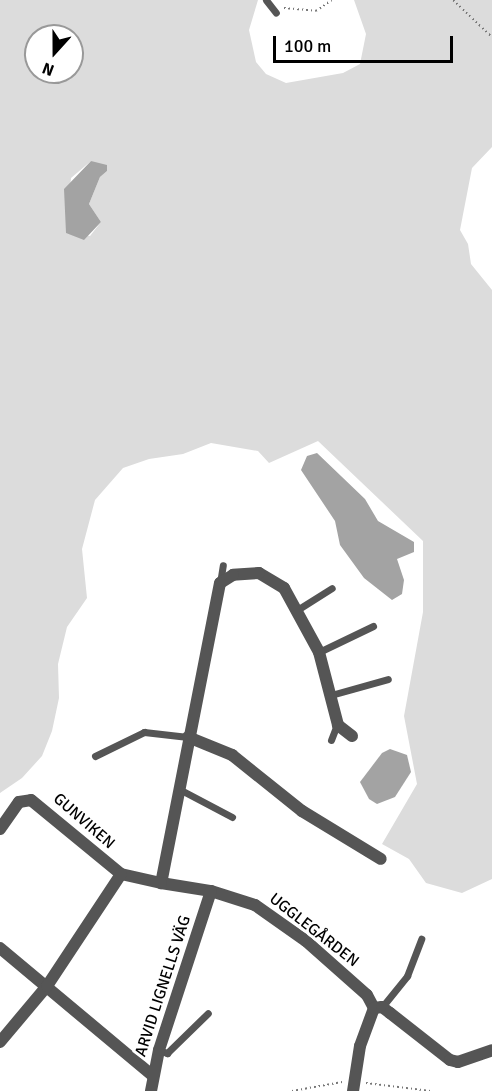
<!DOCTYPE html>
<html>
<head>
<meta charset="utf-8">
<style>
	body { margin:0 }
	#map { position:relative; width:492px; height:1091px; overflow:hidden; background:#fff; font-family:Signika,sans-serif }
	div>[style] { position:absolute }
	.green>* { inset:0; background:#dcdcdc }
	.water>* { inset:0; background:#a3a3a3 }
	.path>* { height:2px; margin-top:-1px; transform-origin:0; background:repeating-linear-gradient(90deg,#777 0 1.5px,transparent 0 4.5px) }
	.lane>* { height:7px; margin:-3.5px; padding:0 3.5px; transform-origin:3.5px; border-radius:3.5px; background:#555 }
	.street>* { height:12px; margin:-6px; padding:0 6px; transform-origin:6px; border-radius:6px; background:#555 }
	span { translate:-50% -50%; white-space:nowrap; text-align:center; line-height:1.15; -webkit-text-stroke:6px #fff; paint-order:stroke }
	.street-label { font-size:16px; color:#000 }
	.north { position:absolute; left:24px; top:24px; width:60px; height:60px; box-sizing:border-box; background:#fff; border:2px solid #999; border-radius:50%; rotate:201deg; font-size:16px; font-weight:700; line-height:24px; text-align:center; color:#000 }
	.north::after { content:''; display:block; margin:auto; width:21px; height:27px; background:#000; clip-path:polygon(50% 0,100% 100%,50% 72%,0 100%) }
	.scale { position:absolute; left:273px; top:36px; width:180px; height:27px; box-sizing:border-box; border:3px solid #000; border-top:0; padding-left:8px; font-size:18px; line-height:21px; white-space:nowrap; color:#000; -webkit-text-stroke:4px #fff; paint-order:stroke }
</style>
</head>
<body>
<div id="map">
	<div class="green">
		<div style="clip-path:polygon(evenodd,0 0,258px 0,249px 30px,256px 62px,266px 74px,286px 83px,343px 73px,360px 64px,366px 34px,354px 0,492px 0,492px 147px,472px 168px,460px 230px,468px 244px,471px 264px,492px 290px,492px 879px,462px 893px,426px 883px,409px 859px,382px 844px,417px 784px,404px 716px,423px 612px,423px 541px,318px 441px,269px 463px,258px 451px,211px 443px,183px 454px,149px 459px,123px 468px,95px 500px,82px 549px,87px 598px,67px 627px,58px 664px,59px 698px,52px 731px,42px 756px,22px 778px,0 793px,0 0,36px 36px,72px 36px,72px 72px,36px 72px,36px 36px,0 0,91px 161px,107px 171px,100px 177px,89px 204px,101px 222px,90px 236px,66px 233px,71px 178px,91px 161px)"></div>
	</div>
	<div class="water">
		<div style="clip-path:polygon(91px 161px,107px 165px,107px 171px,100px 177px,89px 204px,101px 222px,84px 240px,66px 233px,64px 189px)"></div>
		<div style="clip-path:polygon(317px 453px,365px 499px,378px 521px,414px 542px,414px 552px,397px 559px,404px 580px,402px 594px,392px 600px,364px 578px,340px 545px,335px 521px,301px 470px,307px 456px)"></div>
		<div style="clip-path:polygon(390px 749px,407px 755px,411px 772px,395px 797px,377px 804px,369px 799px,360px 782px,382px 753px)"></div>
	</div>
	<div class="path">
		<div style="left:453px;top:0;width:54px;rotate:43.5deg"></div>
		<div style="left:284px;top:8px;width:32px;rotate:5deg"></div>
		<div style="left:316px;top:11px;width:19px;rotate:-35deg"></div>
		<div style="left:366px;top:1083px;width:65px;rotate:7deg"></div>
		<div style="left:292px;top:1091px;width:51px;rotate:-10.2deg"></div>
	</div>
	<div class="lane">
		<div style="left:266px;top:0;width:16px;rotate:52deg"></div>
		<div style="left:220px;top:583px;width:18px;rotate:-81deg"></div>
		<div style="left:297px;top:610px;width:41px;rotate:-32.2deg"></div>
		<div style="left:319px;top:652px;width:60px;rotate:-25.7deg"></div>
		<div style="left:331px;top:695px;width:59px;rotate:-15.7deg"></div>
		<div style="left:331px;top:740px;width:19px;rotate:-69deg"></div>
		<div style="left:95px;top:756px;width:55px;rotate:-26.1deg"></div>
		<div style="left:144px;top:732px;width:44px;rotate:6.5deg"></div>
		<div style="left:179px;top:789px;width:60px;rotate:27.8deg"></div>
		<div style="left:382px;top:1007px;width:40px;rotate:-51deg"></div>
		<div style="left:407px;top:976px;width:40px;rotate:-69deg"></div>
		<div style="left:159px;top:1050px;width:9px;rotate:21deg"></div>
		<div style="left:167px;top:1053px;width:57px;rotate:-44.3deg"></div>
	</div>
	<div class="street">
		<div style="left:352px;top:736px;width:18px;rotate:-142deg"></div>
		<div style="left:338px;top:725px;width:75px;rotate:-104.6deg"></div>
		<div style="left:319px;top:652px;width:73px;rotate:-118.7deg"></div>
		<div style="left:284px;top:588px;width:29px;rotate:-149deg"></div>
		<div style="left:259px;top:573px;width:26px;rotate:176deg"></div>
		<div style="left:233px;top:575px;width:15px;rotate:148deg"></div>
		<div style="left:220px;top:583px;width:306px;rotate:101.1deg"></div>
		<div style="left:161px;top:883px;width:51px;rotate:9.1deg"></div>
		<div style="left:211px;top:891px;width:46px;rotate:17.7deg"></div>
		<div style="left:255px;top:905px;width:62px;rotate:35.2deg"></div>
		<div style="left:306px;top:941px;width:81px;rotate:41.5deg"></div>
		<div style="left:367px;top:995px;width:15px;rotate:62deg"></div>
		<div style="left:374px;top:1008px;width:40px;rotate:110.2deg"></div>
		<div style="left:360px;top:1046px;width:46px;rotate:98.8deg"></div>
		<div style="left:188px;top:737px;width:48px;rotate:22.2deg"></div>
		<div style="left:232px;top:755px;width:90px;rotate:38.7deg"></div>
		<div style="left:302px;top:811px;width:92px;rotate:31.3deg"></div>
		<div style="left:0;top:829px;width:33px;rotate:-55deg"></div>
		<div style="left:19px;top:802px;width:12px;rotate:-9deg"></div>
		<div style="left:31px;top:800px;width:117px;rotate:39.4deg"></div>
		<div style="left:121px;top:874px;width:41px;rotate:12.7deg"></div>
		<div style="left:0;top:948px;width:198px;rotate:39.9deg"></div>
		<div style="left:374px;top:1008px;width:8px;rotate:-7deg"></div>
		<div style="left:382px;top:1007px;width:10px;rotate:37deg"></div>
		<div style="left:390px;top:1013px;width:76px;rotate:38.1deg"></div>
		<div style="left:450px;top:1060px;width:8px;rotate:14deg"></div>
		<div style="left:458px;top:1062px;width:36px;rotate:-19deg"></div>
		<div style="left:0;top:1042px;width:73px;rotate:-50deg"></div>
		<div style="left:47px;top:986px;width:134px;rotate:-56.5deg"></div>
		<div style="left:151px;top:1091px;width:42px;rotate:-79deg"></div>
		<div style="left:159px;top:1050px;width:167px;rotate:-71.9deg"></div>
	</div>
	<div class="street-label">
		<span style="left:84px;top:821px;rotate:41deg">GUNVIKEN</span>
		<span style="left:314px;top:930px;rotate:38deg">UGGLEGÅRDEN</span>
		<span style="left:163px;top:986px;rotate:-72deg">ARVID LIGNELLS VÄG</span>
	</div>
	<div class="north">N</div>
	<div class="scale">100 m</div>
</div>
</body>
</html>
